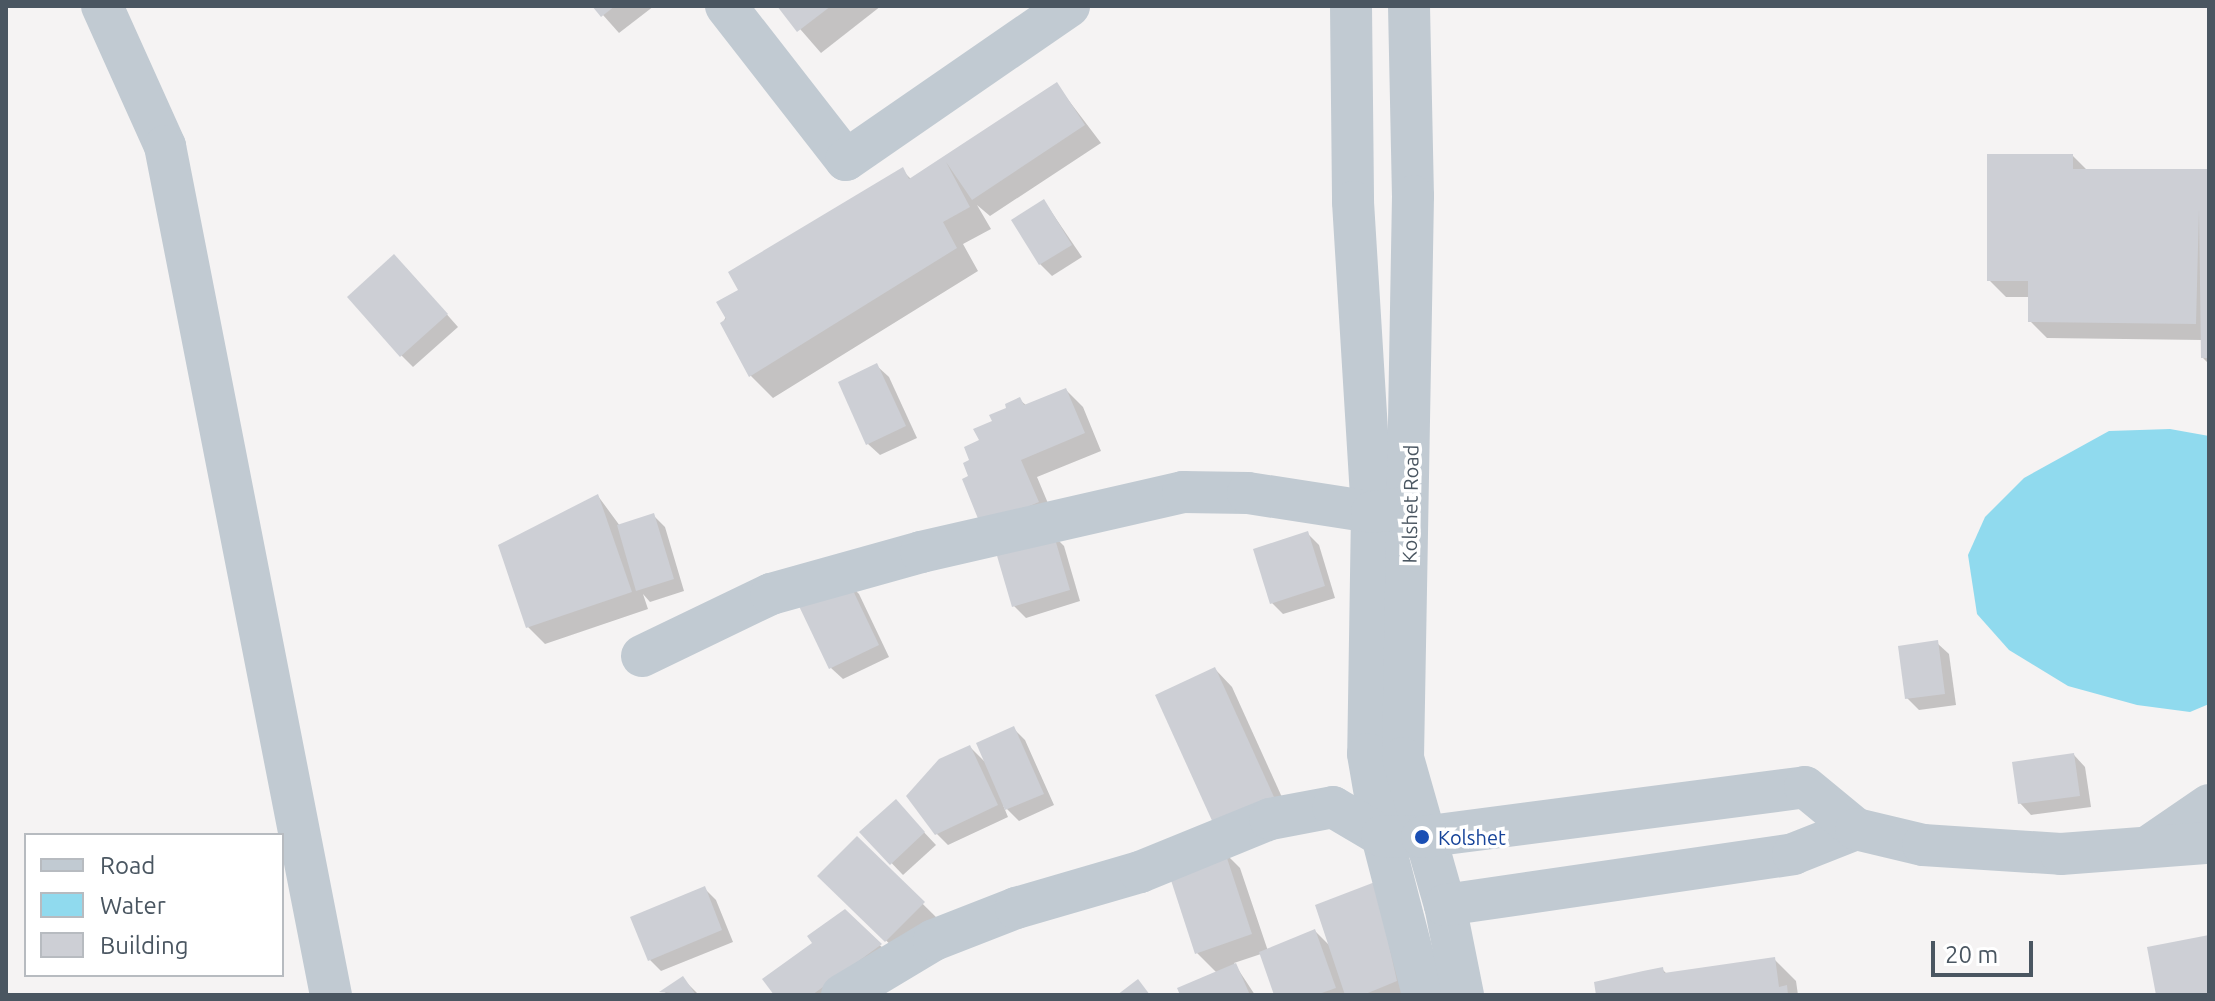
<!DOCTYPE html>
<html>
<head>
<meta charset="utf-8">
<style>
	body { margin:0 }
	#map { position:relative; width:2215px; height:1001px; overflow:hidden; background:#f5f3f3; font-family:Ubuntu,sans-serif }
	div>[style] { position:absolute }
	.water>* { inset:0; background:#90daee }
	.shadow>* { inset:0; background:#0003 }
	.building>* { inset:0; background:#cdcfd5 }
	.minor>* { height:42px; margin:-21px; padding:0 21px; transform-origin:21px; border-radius:21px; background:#c1cad2 }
	.dots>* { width:22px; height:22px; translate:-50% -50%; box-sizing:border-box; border:4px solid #fff; border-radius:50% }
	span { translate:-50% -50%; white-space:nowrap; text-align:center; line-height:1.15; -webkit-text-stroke:7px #fff; paint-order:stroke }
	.street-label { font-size:20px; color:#4a5661 }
	.transit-label { font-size:20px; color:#164399 }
	.left { translate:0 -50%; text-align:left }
	.frame { position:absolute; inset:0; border:8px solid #4a5661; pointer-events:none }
	.legend { position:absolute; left:24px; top:833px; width:260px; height:144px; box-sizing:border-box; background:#fff; border:2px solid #b7bbc0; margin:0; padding:10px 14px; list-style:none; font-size:24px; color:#4a5661 }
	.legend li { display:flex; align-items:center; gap:16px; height:40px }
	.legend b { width:40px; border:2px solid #b7bbc0 }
	.scale { position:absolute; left:1931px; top:941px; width:102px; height:36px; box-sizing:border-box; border:4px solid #4a5661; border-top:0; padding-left:10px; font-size:24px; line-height:28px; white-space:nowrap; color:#4a5661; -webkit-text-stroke:6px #fff; paint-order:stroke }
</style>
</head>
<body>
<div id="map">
	<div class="water">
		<div style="clip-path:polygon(2170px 429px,2209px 436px,2209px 704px,2190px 712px,2137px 705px,2068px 686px,2009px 650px,1977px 614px,1968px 555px,1985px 517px,2024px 478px,2109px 431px)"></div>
	</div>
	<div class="shadow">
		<div style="clip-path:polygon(595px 6px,654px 6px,619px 33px)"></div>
		<div style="clip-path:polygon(780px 6px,881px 6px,821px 53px)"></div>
		<div style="clip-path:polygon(1057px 85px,1101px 143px,990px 216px,977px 205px,991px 229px,963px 244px,978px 271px,773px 398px,751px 376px,722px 324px,740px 291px,902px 170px,912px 180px)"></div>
		<div style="clip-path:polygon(2073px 156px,2088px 171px,2209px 170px,2209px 364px,2203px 358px,2202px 340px,2047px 338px,2030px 321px,2030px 297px,2006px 297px,1989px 280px)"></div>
		<div style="clip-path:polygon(1044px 201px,1082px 257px,1052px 276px,1040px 264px)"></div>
		<div style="clip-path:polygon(406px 268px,458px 327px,413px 367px,401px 355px)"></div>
		<div style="clip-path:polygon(877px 366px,889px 377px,917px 438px,880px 455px,868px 444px)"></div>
		<div style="clip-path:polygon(1066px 390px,1083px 407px,1101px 451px,1037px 477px,1055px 520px,970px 477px,972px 461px,994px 422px,1020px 400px,1027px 406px)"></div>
		<div style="clip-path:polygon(598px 496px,620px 526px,654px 516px,665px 527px,684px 591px,650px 602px,643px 594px,648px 609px,545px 644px,528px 627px)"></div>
		<div style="clip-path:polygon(1307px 533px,1319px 545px,1335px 598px,1283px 614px,1272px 603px)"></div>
		<div style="clip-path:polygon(1052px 534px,1064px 546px,1080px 601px,1026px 618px,1014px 606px)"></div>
		<div style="clip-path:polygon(847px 582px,859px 594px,889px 657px,843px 679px,831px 668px)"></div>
		<div style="clip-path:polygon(1937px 643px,1949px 654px,1956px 705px,1919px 710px,1907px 698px)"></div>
		<div style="clip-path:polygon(1215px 669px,1232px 687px,1290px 815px,1157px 696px)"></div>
		<div style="clip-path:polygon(1013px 728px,1025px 740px,1054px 805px,1019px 821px,1003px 805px,1008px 817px,948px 845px,936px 833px,970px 747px,987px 764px)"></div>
		<div style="clip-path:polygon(2074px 755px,2085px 767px,2091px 807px,2031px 815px,2020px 803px)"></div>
		<div style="clip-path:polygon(907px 814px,936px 845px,903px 875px,862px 832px)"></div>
		<div style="clip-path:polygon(857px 839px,940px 921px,904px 958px,820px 876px)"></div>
		<div style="clip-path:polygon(1223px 851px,1240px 868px,1268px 951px,1315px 931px,1331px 947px,1375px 885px,1413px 995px,1276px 995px,1261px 954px,1234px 963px,1255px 995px,1182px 995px,1217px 973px,1197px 953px)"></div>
		<div style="clip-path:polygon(704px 888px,716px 900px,733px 942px,661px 971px,650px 960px)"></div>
		<div style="clip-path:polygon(845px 911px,892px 957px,839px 995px,776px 995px)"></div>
		<div style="clip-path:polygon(1774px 959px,1796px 981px,1798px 995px,1598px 995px,1663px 970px,1668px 975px)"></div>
		<div style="clip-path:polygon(683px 979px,699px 995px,662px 995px)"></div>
	</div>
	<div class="building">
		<div style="clip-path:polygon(592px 6px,615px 6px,601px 17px)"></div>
		<div style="clip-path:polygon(777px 6px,831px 6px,797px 32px)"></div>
		<div style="clip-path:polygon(1057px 82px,1085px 125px,972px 200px,946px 162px,970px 207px,943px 222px,957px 248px,749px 377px,720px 323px,726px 319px,716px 302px,738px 290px,728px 272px,903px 167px,909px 179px)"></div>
		<div style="clip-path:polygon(1987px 154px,2073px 154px,2073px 169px,2209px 169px,2209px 358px,2201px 358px,2199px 209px,2196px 324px,2028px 322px,2028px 281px,1987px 281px)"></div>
		<div style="clip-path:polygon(1044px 199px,1072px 245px,1039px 265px,1011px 220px)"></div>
		<div style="clip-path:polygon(394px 254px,448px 314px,400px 357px,347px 297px)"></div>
		<div style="clip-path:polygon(877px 363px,906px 426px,866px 445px,838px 382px)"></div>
		<div style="clip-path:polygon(1066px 388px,1085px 433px,1021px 460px,1039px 502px,981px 526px,962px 479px,968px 476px,963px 463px,969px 460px,964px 447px,979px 440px,973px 429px,992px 421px,989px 415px,1006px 408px,1005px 404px,1020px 397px,1024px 405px)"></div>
		<div style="clip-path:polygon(598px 494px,632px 592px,526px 628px,498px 545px)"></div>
		<div style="clip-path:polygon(654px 513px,674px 579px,636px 591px,617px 525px)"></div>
		<div style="clip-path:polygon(1308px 531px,1325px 586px,1270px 604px,1253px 549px)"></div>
		<div style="clip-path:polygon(1053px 532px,1070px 590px,1012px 607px,995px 549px)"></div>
		<div style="clip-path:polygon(848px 580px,879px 645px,829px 669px,798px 604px)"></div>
		<div style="clip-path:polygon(1938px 640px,1945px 694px,1905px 699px,1898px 646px)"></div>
		<div style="clip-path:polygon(1215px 667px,1274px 797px,1214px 825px,1155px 695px)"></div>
		<div style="clip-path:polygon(1014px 726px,1044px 794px,1005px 810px,976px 743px)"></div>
		<div style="clip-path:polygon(970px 745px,998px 805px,935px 835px,906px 796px,939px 759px)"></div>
		<div style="clip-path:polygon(2074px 753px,2080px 796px,2018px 804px,2012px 762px)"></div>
		<div style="clip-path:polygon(896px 799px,925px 832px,890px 865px,859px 832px)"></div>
		<div style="clip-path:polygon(857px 836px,925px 902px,885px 942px,817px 876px)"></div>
		<div style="clip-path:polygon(1224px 849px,1252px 934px,1195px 954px,1167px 868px)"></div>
		<div style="clip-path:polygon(1375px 882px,1397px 981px,1363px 995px,1345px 995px,1315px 905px)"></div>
		<div style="clip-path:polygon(705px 886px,722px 930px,648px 961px,630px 917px)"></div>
		<div style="clip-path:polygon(845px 909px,882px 944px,812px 995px,774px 995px,762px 979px,812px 943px,807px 936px)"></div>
		<div style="clip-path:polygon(1315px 929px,1336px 988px,1316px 995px,1274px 995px,1259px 952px)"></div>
		<div style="clip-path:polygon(2209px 935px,2209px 995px,2156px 995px,2147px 947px)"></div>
		<div style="clip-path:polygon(1775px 957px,1779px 987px,1787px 985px,1788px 995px,1596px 995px,1594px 982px,1643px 971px,1663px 967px,1664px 973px)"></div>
		<div style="clip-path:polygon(1236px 963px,1250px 995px,1180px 995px,1177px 988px)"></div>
		<div style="clip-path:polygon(683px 976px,696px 995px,659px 992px)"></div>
		<div style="clip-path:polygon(1138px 979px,1150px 995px,1117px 995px)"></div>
	</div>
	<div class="minor">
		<div style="left:102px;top:6px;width:154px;rotate:65.8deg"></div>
		<div style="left:165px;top:146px;width:865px;rotate:78.94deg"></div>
		<div style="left:726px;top:6px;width:195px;rotate:52.1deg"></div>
		<div style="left:846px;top:160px;width:271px;rotate:-34.6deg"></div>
		<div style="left:1351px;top:6px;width:196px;rotate:89.4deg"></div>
		<div style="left:1353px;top:202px;width:311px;rotate:86.5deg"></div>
		<div style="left:1372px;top:512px;width:242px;rotate:90.9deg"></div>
		<div style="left:1368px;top:754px;width:83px;rotate:80.3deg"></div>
		<div style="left:1382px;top:836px;width:164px;rotate:75.5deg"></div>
		<div style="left:1409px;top:6px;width:190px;rotate:88.8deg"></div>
		<div style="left:1413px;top:196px;width:562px;rotate:91.02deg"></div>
		<div style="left:1403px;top:758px;width:153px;rotate:74.1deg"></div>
		<div style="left:1445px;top:905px;width:92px;rotate:78.7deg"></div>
		<div style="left:642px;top:656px;width:143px;rotate:-25.7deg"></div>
		<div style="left:771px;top:594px;width:156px;rotate:-15.6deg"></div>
		<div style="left:921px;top:552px;width:269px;rotate:-12.9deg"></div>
		<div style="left:1183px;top:492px;width:65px;rotate:0.9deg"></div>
		<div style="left:1248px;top:493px;width:125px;rotate:8.7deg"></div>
		<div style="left:1372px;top:512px;width:26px;rotate:-7deg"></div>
		<div style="left:2152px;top:844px;width:69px;rotate:-34.4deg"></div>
		<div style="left:1445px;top:905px;width:352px;rotate:-8.3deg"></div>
		<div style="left:1793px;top:854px;width:68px;rotate:-21.6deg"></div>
		<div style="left:842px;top:995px;width:107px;rotate:-30.9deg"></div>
		<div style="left:934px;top:940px;width:88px;rotate:-21.3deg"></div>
		<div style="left:1016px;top:908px;width:129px;rotate:-16.2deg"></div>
		<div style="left:1140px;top:872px;width:140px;rotate:-22.2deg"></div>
		<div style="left:1270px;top:819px;width:64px;rotate:-10.8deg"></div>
		<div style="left:1333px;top:807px;width:57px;rotate:30.6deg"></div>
		<div style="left:1382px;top:836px;width:40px;rotate:1.4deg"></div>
		<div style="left:1422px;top:837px;width:386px;rotate:-7.4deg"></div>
		<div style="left:1805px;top:787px;width:66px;rotate:39.5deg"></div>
		<div style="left:1856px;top:829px;width:69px;rotate:13.4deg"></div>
		<div style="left:1923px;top:845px;width:138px;rotate:3.7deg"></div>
		<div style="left:2061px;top:854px;width:148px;rotate:-4.3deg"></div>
	</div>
	<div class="dots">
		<div style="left:1422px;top:837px;background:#1a4fb4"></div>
	</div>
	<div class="street-label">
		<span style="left:1410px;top:504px;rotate:-89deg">Kolshet Road</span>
	</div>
	<div class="transit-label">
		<span class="left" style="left:1438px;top:837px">Kolshet</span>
	</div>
	<div class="frame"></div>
	<ul class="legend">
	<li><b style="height:10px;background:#c1cad2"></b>Road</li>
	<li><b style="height:22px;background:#90daee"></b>Water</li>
	<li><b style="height:22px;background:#cdcfd5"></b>Building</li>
	</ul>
	<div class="scale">20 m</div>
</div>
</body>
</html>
